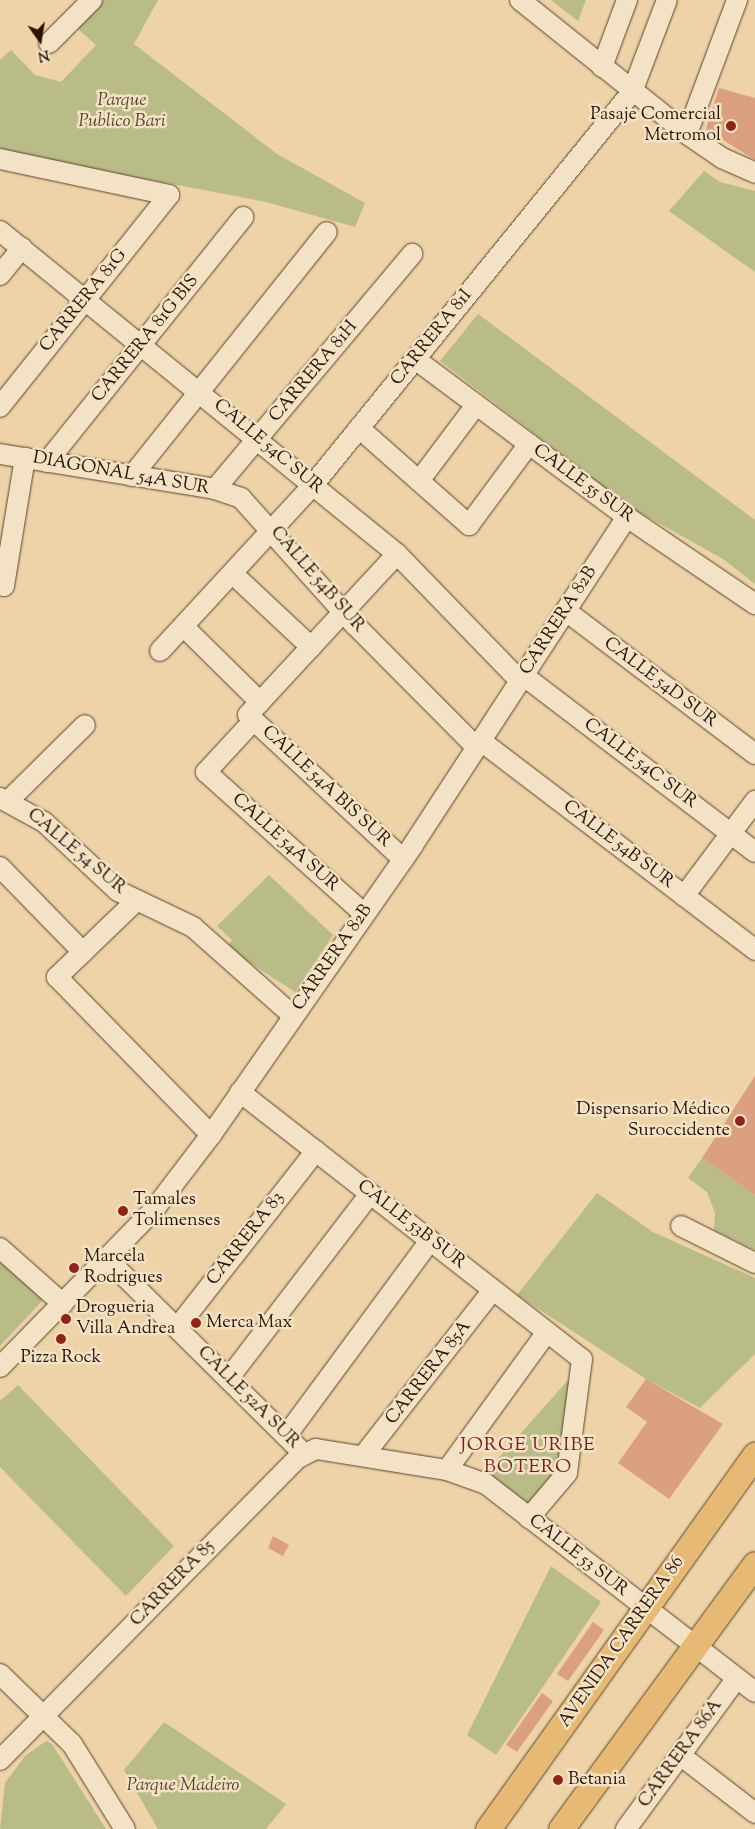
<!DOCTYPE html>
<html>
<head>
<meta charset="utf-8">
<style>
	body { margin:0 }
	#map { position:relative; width:755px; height:1829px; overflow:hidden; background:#edd3a7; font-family:"Sorts Mill Goudy",serif }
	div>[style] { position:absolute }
	.green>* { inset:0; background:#b9bc87 }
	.building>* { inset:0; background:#daa07f }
	.roads { filter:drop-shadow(0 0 1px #5c422b) drop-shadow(0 0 1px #5c422b) }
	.minor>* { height:20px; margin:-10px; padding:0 10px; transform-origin:10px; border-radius:10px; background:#f3e2c6 }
	.major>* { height:25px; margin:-12.5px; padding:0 12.5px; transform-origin:12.5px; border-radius:12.5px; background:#e6ba74 }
	.dots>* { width:14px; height:14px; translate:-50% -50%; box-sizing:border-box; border:2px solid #f3e2c6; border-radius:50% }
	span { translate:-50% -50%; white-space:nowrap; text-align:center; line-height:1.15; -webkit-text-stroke:5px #f3e2c6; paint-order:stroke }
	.park-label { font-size:18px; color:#56452a; font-style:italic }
	.poi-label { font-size:18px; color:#2c1202 }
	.right { translate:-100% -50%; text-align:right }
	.left { translate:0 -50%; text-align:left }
	.street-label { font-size:18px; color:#2c1202 }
	.neighbourhood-label { font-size:19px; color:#7a1f14; letter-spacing:1px }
	.north { position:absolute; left:15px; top:15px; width:50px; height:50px; -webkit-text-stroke:4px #f3e2c6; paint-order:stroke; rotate:167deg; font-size:14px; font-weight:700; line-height:20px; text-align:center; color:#2c1202 }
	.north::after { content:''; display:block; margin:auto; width:18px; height:22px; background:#2c1202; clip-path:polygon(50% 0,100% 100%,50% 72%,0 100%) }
</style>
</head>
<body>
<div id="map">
	<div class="green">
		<div style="clip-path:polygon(104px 0,158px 0,134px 44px,277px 154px,365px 203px,355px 227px,266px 202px,0 151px,0 60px,11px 50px,35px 75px,61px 82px,96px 45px,76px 27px)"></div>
		<div style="clip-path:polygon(551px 0,586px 0,578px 21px)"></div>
		<div style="clip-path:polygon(704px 171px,720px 182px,755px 191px,755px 272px,669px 211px)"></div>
		<div style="clip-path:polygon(478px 314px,755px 520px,755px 584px,723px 559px,633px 509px,440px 361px)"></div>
		<div style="clip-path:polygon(269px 875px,333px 935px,295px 992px,227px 948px,232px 940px,217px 926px)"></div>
		<div style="clip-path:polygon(702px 1158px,755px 1195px,755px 1250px,714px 1230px,715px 1213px,707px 1192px,688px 1178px)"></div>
		<div style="clip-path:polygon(597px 1193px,653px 1232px,755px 1278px,755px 1354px,700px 1408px,646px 1379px,517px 1295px)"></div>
		<div style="clip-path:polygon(0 1256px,45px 1298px,0 1346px)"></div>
		<div style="clip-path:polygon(570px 1378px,560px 1460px,554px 1480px,532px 1506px,486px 1472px)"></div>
		<div style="clip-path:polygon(18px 1385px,174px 1546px,126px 1596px,0 1467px,0 1401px)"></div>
		<div style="clip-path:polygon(551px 1566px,601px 1602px,496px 1755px,467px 1735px)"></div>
		<div style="clip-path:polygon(164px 1722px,286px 1804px,266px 1829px,158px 1829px,124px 1770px)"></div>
		<div style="clip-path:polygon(46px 1741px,52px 1744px,106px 1829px,0 1829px,5px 1783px,25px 1756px)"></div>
	</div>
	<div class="building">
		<div style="clip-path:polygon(719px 88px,755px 98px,755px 160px,706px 129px)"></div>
		<div style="clip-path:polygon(755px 1076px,755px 1195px,702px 1158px)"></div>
		<div style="clip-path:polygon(646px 1379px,723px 1424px,669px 1499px,618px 1463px,647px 1422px,626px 1407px)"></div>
		<div style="clip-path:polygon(273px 1536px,289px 1545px,283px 1556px,268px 1548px)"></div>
		<div style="clip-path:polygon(593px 1622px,604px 1630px,568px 1681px,557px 1674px)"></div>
		<div style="clip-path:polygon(542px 1693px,553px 1701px,517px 1752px,506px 1745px)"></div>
	</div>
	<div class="roads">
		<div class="minor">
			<div style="left:520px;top:0;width:214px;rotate:38.7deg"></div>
			<div style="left:687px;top:134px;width:42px;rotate:34.4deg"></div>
			<div style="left:722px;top:158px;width:36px;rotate:24deg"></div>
			<div style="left:49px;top:43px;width:61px;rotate:-45deg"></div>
			<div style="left:602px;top:67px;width:72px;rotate:-69.5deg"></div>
			<div style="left:687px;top:134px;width:143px;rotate:-69.5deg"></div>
			<div style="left:0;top:159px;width:173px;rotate:12deg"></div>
			<div style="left:169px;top:195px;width:271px;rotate:128.6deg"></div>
			<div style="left:0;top:231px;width:512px;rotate:39.13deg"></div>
			<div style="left:397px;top:554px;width:177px;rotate:45.9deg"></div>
			<div style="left:0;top:275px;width:35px;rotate:-51deg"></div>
			<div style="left:415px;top:359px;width:264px;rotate:36.7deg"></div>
			<div style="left:627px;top:517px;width:155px;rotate:34.2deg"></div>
			<div style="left:359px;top:428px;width:147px;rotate:41.4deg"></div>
			<div style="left:469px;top:525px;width:101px;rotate:-53.5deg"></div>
			<div style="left:0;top:454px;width:218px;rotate:9.2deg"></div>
			<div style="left:215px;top:489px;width:28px;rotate:19deg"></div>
			<div style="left:241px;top:498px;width:171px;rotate:48.1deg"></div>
			<div style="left:355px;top:625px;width:173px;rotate:45.2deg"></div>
			<div style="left:47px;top:462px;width:314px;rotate:-51.3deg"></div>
			<div style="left:132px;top:476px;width:312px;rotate:-51.4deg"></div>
			<div style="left:419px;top:481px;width:95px;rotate:-53.1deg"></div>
			<div style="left:215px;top:489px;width:307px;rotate:-50deg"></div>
			<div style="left:397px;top:554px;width:219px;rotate:132.8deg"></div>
			<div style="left:248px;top:715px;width:212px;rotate:42.9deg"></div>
			<div style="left:233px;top:574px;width:107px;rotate:43.1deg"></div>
			<div style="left:0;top:585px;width:4px;rotate:14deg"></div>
			<div style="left:4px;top:586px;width:130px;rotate:-80.7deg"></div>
			<div style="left:566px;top:611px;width:237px;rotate:37.1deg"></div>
			<div style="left:184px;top:627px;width:107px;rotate:44.6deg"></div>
			<div style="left:160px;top:651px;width:226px;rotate:-47.3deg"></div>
			<div style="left:313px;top:485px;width:506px;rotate:-50.93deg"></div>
			<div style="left:632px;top:92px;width:98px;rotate:-69.2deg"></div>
			<div style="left:524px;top:676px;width:290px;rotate:37.3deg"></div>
			<div style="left:254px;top:720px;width:71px;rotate:132.7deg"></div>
			<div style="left:206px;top:772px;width:212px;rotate:41.9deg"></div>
			<div style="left:481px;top:741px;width:345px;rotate:37.3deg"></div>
			<div style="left:0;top:798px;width:50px;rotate:28.6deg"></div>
			<div style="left:44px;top:822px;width:101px;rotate:43deg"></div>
			<div style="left:118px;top:891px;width:83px;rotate:25.6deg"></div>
			<div style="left:193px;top:927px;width:132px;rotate:41.6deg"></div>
			<div style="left:8px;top:801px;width:108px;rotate:-44.6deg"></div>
			<div style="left:0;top:867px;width:119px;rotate:45.7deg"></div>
			<div style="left:684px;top:896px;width:119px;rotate:-53.2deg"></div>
			<div style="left:136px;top:901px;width:110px;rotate:136.1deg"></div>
			<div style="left:57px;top:977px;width:221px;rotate:45.7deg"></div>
			<div style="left:240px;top:1092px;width:434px;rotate:38deg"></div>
			<div style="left:582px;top:1359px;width:115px;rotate:97.5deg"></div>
			<div style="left:567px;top:1473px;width:59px;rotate:130.2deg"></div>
			<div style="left:681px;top:1226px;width:83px;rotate:26.6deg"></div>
			<div style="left:0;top:1248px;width:84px;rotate:41.6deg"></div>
			<div style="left:108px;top:1260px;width:274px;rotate:44.7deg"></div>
			<div style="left:177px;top:1328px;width:225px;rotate:-51.9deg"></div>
			<div style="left:0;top:1367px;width:219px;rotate:-45.6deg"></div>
			<div style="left:153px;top:1211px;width:96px;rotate:-52.7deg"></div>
			<div style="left:211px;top:1135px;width:353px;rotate:-55.1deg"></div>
			<div style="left:413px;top:845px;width:392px;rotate:-56.9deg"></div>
			<div style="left:228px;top:1379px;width:233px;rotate:-52.5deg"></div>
			<div style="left:286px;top:1436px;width:242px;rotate:-53.6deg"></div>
			<div style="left:364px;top:1455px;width:209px;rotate:-52deg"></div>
			<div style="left:447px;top:1470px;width:170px;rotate:-54.1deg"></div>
			<div style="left:0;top:1674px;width:100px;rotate:44.2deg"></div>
			<div style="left:72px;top:1744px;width:100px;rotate:58.1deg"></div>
			<div style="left:680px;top:1755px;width:95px;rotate:37.7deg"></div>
			<div style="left:0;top:1760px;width:424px;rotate:-45.4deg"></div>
			<div style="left:298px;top:1458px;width:20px;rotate:-27deg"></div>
			<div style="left:316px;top:1449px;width:133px;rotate:9.1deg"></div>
			<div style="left:447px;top:1470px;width:41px;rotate:19.7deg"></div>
			<div style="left:486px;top:1484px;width:340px;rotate:37.7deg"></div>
			<div style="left:626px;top:1829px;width:187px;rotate:-53.7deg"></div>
		</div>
		<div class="major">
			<div style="left:488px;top:1829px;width:460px;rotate:-54.5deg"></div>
			<div style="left:561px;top:1829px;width:328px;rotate:-53.8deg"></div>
		</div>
	</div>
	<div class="dots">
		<div style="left:731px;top:126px;background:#8f2418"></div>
		<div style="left:740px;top:1121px;background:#8f2418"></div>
		<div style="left:123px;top:1211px;background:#8f2418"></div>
		<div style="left:74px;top:1268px;background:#8f2418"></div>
		<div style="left:66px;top:1319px;background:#8f2418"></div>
		<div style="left:196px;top:1323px;background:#8f2418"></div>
		<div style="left:61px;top:1339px;background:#8f2418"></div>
		<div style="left:558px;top:1780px;background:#8f2418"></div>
	</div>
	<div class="park-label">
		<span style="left:122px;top:112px">Parque<br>Publico Bari</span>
		<span style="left:183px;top:1786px">Parque Madeiro</span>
	</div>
	<div class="poi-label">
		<span class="right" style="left:721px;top:126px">Pasaje Comercial<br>Metromol</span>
		<span class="right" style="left:730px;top:1121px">Dispensario Médico<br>Suroccidente</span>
		<span class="left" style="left:133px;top:1211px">Tamales<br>Tolimenses</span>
		<span class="left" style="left:84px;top:1268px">Marcela<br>Rodrigues</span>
		<span class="left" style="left:76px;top:1319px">Drogueria<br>Villa Andrea</span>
		<span class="left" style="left:206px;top:1323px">Merca Max</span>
		<span style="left:61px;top:1358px">Pizza Rock</span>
		<span class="left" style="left:568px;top:1780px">Betania</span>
	</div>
	<div class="street-label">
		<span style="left:84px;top:301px;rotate:-51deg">CARRERA 81G</span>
		<span style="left:432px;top:338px;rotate:-51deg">CARRERA 81I</span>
		<span style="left:146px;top:339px;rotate:-51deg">CARRERA 81G BIS</span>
		<span style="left:314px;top:372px;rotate:-50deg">CARRERA 81H</span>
		<span style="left:268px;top:447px;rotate:40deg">CALLE 54C SUR</span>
		<span style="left:121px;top:474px;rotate:10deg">DIAGONAL 54A SUR</span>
		<span style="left:583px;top:484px;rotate:36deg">CALLE 55 SUR</span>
		<span style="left:317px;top:580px;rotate:49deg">CALLE 54B SUR</span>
		<span style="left:559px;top:621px;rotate:-57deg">CARRERA 82B</span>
		<span style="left:660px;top:683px;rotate:37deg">CALLE 54D SUR</span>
		<span style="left:640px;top:764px;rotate:37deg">CALLE 54C SUR</span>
		<span style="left:326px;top:787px;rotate:43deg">CALLE 54A BIS SUR</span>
		<span style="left:285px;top:843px;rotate:42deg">CALLE 54A SUR</span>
		<span style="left:618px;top:845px;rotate:37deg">CALLE 54B SUR</span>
		<span style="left:76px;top:852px;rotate:40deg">CALLE 54 SUR</span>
		<span style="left:333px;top:958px;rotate:-55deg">CARRERA 82B</span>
		<span style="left:411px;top:1225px;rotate:38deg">CALLE 53B SUR</span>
		<span style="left:246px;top:1239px;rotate:-52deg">CARRERA 83</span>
		<span style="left:429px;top:1373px;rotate:-52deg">CARRERA 85A</span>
		<span style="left:248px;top:1398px;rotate:45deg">CALLE 52A SUR</span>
		<span style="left:578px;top:1556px;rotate:38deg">CALLE 53 SUR</span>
		<span style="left:173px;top:1584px;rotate:-46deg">CARRERA 85</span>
		<span style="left:622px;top:1642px;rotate:-55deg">AVENIDA CARRERA 86</span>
		<span style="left:681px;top:1754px;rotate:-54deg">CARRERA 86A</span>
	</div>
	<div class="neighbourhood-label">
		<span style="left:528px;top:1457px">JORGE URIBE<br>BOTERO</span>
	</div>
	<div class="north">N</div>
</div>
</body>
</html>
